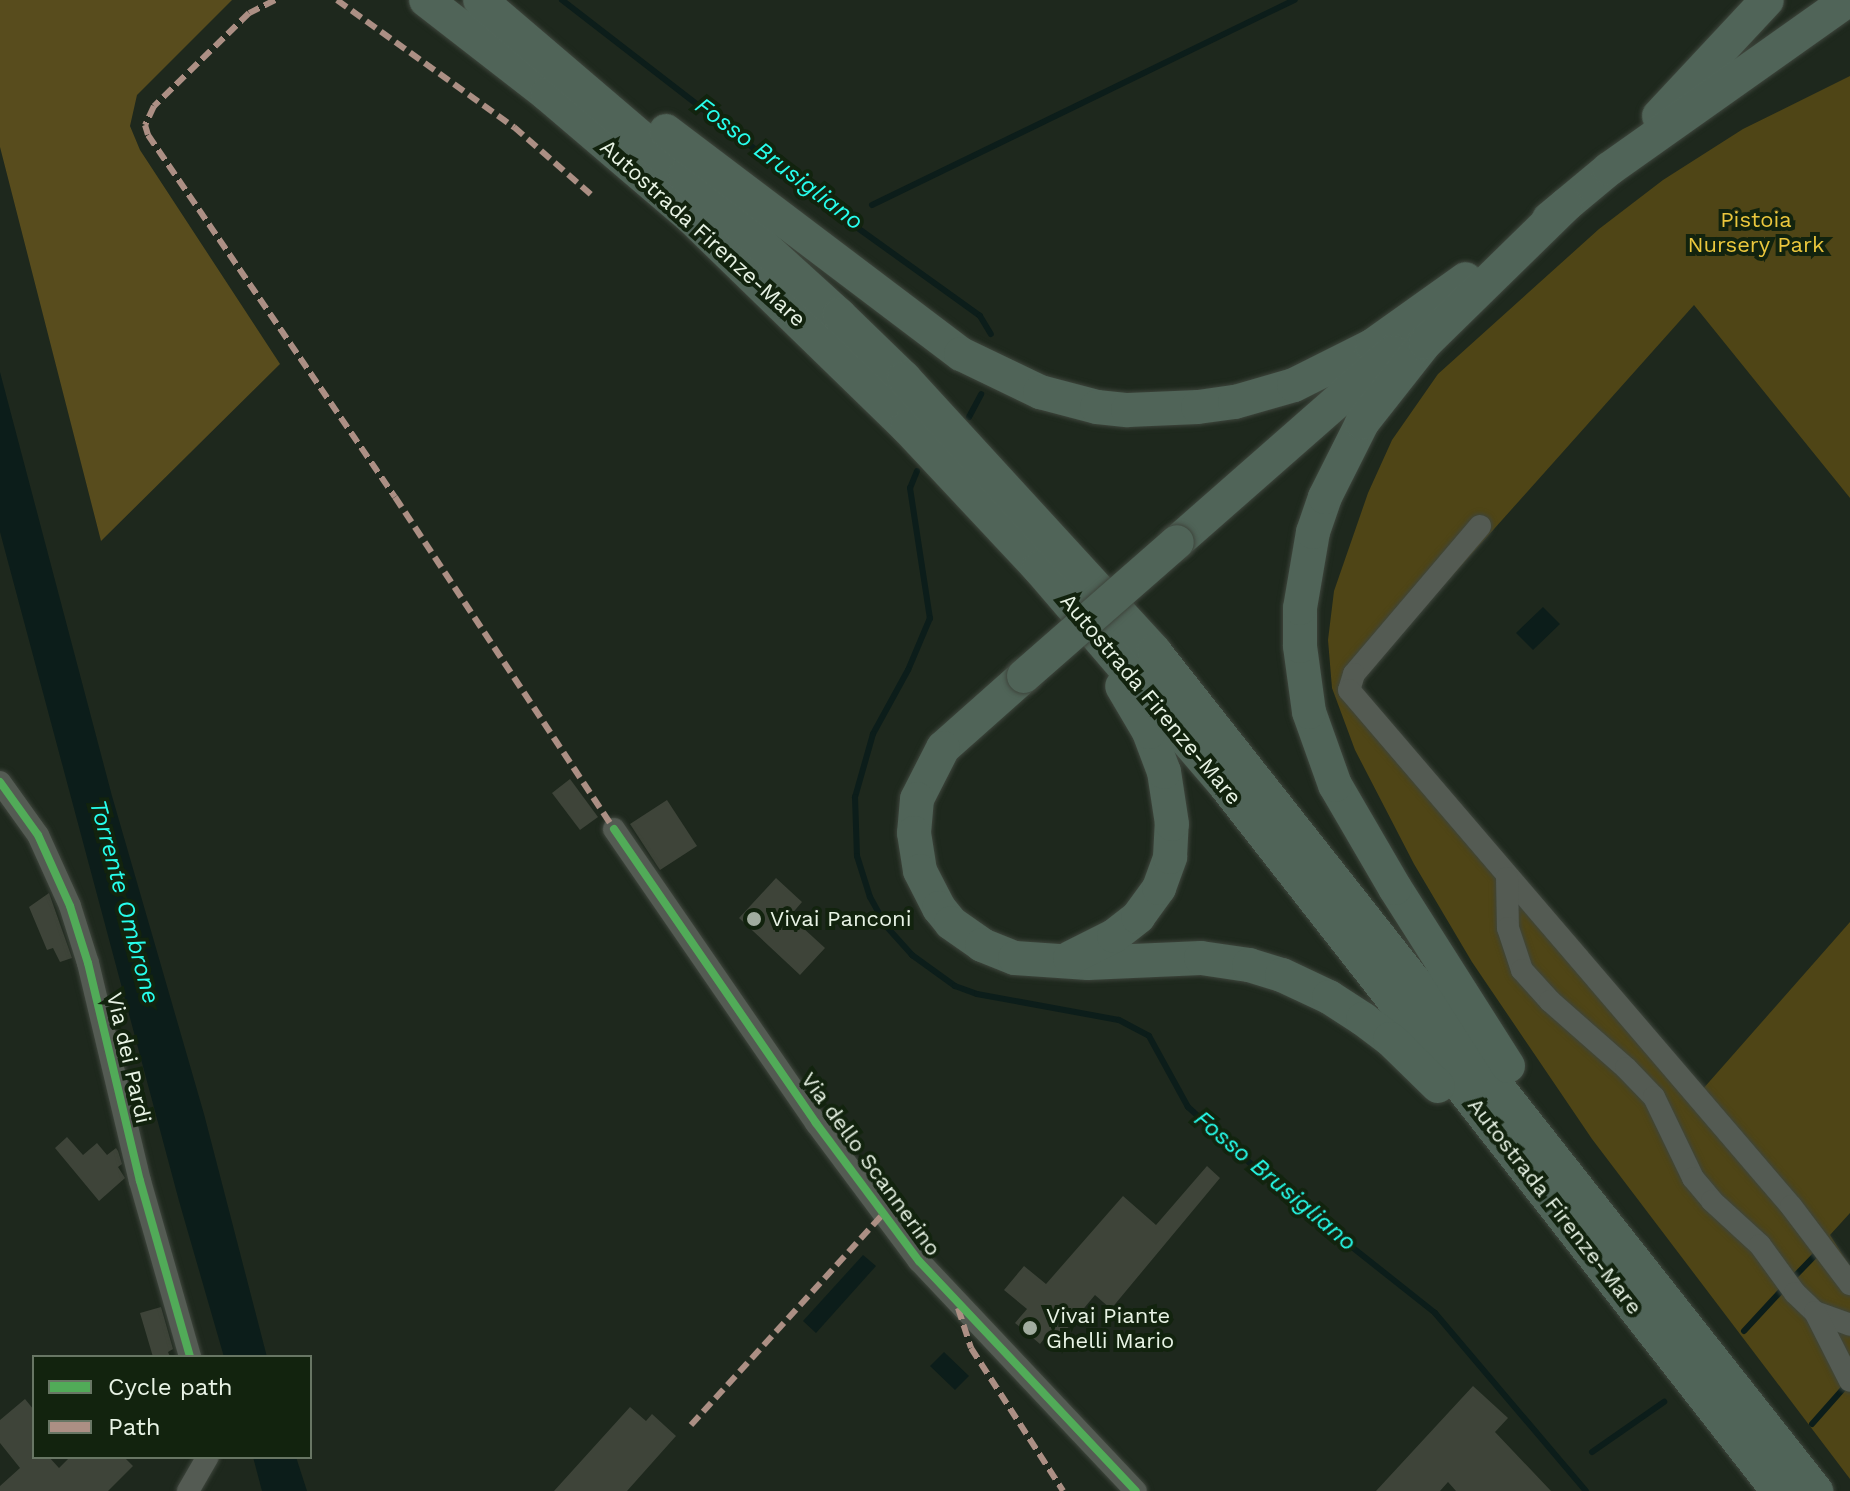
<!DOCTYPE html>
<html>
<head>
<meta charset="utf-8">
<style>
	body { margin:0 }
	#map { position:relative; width:1850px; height:1491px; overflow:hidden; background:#1e281d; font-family:"Work Sans",sans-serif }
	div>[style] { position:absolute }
	.green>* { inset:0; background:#4f4516 }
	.forest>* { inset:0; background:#584c1d }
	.water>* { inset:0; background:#0c1d1a }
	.stream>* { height:6px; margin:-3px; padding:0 3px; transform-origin:3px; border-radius:3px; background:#0c1d1a }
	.building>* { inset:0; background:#3e4439 }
	.roads { filter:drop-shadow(0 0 2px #3e453c) drop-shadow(0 0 2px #3e453c) }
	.minor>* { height:22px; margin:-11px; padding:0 11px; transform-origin:11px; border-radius:11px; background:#545b53 }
	.highway>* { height:34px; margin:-17px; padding:0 17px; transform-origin:17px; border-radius:17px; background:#506458 }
	.bridges { filter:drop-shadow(0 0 2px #3e453c) drop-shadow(0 0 2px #3e453c) }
	.highway-bridge>* { height:34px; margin:-17px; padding:0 17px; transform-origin:17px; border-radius:17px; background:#506458 }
	.quiet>* { height:6px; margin-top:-3px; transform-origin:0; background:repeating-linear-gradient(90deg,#ac8f84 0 12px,transparent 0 18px) }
	.cycleway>* { height:8px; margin:-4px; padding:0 4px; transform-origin:4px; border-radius:4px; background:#51ab58 }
	.dots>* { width:22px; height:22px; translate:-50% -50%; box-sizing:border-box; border:4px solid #12230e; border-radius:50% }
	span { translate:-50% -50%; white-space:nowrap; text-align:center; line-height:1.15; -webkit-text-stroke:8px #12230e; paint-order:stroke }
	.park-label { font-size:22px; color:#ebc73d }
	.street-label { font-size:22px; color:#e8f3e5 }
	.poi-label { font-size:22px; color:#e8f3e5 }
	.left { translate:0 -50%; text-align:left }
	.water-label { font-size:24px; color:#27feed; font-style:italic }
	.legend { position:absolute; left:32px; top:1355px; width:280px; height:104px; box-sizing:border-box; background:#12230e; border:2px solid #687664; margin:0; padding:10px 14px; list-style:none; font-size:24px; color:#e8f3e5 }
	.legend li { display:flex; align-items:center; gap:16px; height:40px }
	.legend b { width:40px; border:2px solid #687664 }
</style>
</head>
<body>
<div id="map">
	<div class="green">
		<div style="clip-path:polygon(1850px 76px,1850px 498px,1694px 305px,1353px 687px,1702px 1090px,1850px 922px,1850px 1213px,1830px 1235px,1850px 1266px,1850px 1479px,1592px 1139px,1472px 962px,1414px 864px,1355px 750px,1332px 688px,1328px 640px,1334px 591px,1368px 493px,1392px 440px,1438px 374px,1599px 229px,1663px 180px,1743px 129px)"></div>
	</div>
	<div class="forest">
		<div style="clip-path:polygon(0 0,232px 0,137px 95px,130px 126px,140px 150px,280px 364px,101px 541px,0 147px)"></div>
	</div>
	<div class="water">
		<div style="clip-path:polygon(0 372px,112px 796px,204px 1114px,267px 1357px,224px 1357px,179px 1201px,0 532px)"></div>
		<div style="clip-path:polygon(1543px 607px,1560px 624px,1533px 650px,1516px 633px)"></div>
		<div style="clip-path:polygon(863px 1255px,876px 1266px,816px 1333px,803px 1321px)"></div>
		<div style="clip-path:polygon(944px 1352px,969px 1376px,955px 1390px,930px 1366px)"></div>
		<div style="clip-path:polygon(253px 1457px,296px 1457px,307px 1491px,262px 1491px)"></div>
	</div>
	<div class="stream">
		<div style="left:562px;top:0;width:353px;rotate:37.7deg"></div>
		<div style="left:841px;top:216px;width:171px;rotate:35.7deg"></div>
		<div style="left:980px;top:316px;width:21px;rotate:59deg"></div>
		<div style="left:872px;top:205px;width:470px;rotate:-25.9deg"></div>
		<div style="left:969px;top:417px;width:26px;rotate:-62deg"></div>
		<div style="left:917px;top:471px;width:18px;rotate:112deg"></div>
		<div style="left:910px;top:488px;width:132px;rotate:81.3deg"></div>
		<div style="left:930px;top:618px;width:56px;rotate:112.9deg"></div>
		<div style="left:908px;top:670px;width:73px;rotate:118.7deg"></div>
		<div style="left:873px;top:734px;width:66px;rotate:105.9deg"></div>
		<div style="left:855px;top:797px;width:59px;rotate:88.1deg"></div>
		<div style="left:857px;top:856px;width:43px;rotate:72.4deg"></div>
		<div style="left:870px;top:897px;width:33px;rotate:61deg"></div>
		<div style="left:886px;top:926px;width:39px;rotate:48deg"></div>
		<div style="left:912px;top:955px;width:53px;rotate:35.8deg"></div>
		<div style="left:955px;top:986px;width:23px;rotate:20deg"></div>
		<div style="left:977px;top:994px;width:144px;rotate:10.4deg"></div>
		<div style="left:1119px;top:1020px;width:34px;rotate:28deg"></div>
		<div style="left:1149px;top:1036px;width:81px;rotate:61.2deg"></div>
		<div style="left:1188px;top:1107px;width:124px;rotate:42.1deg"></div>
		<div style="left:1280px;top:1190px;width:198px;rotate:38.4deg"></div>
		<div style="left:1435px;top:1313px;width:233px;rotate:49.7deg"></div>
		<div style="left:1796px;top:1275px;width:28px;rotate:-46deg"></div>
		<div style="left:1744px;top:1331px;width:54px;rotate:-47.2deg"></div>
		<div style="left:1812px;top:1424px;width:48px;rotate:-48.4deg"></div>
		<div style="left:1592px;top:1452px;width:88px;rotate:-34.8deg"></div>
	</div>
	<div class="building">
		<div style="clip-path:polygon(570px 779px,598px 817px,580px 830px,552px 793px)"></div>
		<div style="clip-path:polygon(667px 800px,697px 846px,660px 870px,630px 824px)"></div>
		<div style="clip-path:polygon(776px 878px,802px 902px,790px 916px,825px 948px,800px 975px,739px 918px)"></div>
		<div style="clip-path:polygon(49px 893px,72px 958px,60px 962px,53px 948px,47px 950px,29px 907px)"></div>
		<div style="clip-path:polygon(67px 1137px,83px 1155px,97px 1143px,107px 1155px,116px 1148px,118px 1151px,122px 1164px,118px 1167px,125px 1178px,99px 1201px,55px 1148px)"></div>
		<div style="clip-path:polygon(1207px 1166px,1220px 1178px,1111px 1309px,1095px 1295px,1060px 1337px,1051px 1330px,1040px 1344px,1015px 1323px,1027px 1309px,1004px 1290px,1024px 1266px,1046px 1284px,1123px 1196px,1156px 1225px)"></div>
		<div style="clip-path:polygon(161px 1307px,173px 1349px,168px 1352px,170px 1357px,153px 1357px,140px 1313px)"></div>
		<div style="clip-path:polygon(1473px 1386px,1508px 1418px,1495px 1432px,1551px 1491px,1456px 1491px,1448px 1482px,1440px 1491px,1376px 1491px)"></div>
		<div style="clip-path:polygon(25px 1399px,34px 1410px,34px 1457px,49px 1457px,59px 1468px,70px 1457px,124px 1457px,133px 1466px,108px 1491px,0 1491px,0 1486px,20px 1468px,0 1443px,0 1420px)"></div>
		<div style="clip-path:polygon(630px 1407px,646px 1421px,652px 1414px,676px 1436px,627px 1491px,554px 1491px)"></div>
	</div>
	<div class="roads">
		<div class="minor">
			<div style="left:1480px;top:526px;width:194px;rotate:130.4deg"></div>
			<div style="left:1354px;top:674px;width:17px;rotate:107deg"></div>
			<div style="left:1349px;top:690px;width:679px;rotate:49.42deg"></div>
			<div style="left:1791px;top:1206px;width:98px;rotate:52.9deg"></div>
			<div style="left:0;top:782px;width:65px;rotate:54.4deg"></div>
			<div style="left:38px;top:835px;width:78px;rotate:65.7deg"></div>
			<div style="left:70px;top:906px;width:60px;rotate:72.5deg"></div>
			<div style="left:88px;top:963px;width:224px;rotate:76.6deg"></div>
			<div style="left:140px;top:1181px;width:183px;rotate:74.1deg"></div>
			<div style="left:614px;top:829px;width:357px;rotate:55.5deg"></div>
			<div style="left:816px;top:1123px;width:172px;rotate:53.3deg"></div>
			<div style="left:919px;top:1261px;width:316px;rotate:46.7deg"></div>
			<div style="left:1507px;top:878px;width:50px;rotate:88.9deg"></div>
			<div style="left:1508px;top:928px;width:44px;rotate:71.6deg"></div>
			<div style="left:1522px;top:970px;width:42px;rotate:47.9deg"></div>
			<div style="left:1550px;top:1001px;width:101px;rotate:41.4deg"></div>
			<div style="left:1626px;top:1068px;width:40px;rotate:46deg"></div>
			<div style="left:1654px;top:1097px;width:90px;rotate:64.3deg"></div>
			<div style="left:1693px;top:1178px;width:30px;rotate:50deg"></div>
			<div style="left:1712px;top:1201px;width:65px;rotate:42.5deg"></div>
			<div style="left:1760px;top:1245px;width:59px;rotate:53.9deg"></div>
			<div style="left:1795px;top:1293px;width:28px;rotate:44deg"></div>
			<div style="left:1815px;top:1312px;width:37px;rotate:20deg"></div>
			<div style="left:1815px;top:1312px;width:77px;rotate:63.1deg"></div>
			<div style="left:188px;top:1491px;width:39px;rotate:-60deg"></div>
		</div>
		<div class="highway">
			<div style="left:426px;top:0;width:153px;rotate:37.8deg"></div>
			<div style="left:547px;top:94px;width:189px;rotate:40.5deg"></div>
			<div style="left:691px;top:217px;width:301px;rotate:44.2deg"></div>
			<div style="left:907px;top:427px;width:193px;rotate:46.9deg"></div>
			<div style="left:1039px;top:568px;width:286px;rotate:49.4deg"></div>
			<div style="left:1225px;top:785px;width:897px;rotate:51.93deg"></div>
			<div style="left:480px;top:0;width:270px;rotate:40.5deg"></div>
			<div style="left:685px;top:175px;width:208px;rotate:42.3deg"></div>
			<div style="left:839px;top:315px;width:91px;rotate:44.1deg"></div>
			<div style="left:904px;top:378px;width:370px;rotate:47.5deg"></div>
			<div style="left:1154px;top:651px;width:1070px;rotate:51.76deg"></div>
			<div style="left:1659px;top:116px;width:158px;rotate:-47deg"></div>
			<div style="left:666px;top:131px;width:370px;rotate:37.1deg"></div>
			<div style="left:961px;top:354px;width:88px;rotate:25.7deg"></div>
			<div style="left:1040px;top:392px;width:59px;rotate:14.7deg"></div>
			<div style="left:1097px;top:407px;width:31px;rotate:6deg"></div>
			<div style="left:1128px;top:410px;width:70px;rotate:-2.5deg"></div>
			<div style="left:1198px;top:407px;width:37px;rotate:-8deg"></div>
			<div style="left:1235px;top:402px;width:61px;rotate:-16.1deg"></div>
			<div style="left:1294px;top:385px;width:87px;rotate:-26.6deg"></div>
			<div style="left:1372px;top:346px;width:115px;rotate:-35.5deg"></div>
			<div style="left:1549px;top:219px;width:78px;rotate:-39.8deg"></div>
			<div style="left:1609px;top:169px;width:293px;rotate:-35.3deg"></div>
			<div style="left:1177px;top:542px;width:288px;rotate:-41.3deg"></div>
			<div style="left:1024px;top:676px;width:108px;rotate:138.4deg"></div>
			<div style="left:943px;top:748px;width:57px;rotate:117deg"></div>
			<div style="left:917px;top:799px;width:34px;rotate:95deg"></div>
			<div style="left:914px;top:833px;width:38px;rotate:81deg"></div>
			<div style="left:920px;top:871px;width:42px;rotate:62.8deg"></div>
			<div style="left:939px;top:908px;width:19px;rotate:51deg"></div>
			<div style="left:951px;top:923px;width:38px;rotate:35deg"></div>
			<div style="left:982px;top:945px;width:35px;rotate:22deg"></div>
			<div style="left:1015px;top:958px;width:73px;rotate:3.9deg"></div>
			<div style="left:1088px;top:963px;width:113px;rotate:-2.5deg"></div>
			<div style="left:1201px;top:958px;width:49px;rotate:8.3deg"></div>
			<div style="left:1249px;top:965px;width:34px;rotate:17deg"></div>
			<div style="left:1282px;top:975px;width:52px;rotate:25.1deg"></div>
			<div style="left:1329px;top:997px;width:40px;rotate:32.9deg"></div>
			<div style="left:1363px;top:1019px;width:34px;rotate:37deg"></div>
			<div style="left:1390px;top:1039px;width:67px;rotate:44.4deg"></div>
			<div style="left:1070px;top:958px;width:49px;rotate:-26.6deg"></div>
			<div style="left:1114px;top:936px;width:31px;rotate:-38deg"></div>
			<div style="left:1138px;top:917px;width:36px;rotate:-54deg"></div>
			<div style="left:1159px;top:888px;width:33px;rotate:-70deg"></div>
			<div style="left:1170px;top:857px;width:33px;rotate:-87deg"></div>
			<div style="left:1172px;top:824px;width:53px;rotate:-98.7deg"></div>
			<div style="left:1164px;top:772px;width:43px;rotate:-110.6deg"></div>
			<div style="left:1149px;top:732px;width:53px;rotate:-120.4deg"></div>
			<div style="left:1508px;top:1066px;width:211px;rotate:-122.4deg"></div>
			<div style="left:1395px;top:888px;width:119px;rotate:-120.2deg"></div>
			<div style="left:1335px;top:785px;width:77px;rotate:-109.6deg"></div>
			<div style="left:1309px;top:712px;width:67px;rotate:-97.8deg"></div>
			<div style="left:1300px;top:646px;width:38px;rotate:-90deg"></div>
			<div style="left:1300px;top:608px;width:77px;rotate:-80.3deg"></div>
			<div style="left:1313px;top:532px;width:37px;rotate:-71deg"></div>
			<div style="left:1325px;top:497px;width:83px;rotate:-63.4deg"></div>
			<div style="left:1362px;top:423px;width:102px;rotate:-51.8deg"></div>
			<div style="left:1425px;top:343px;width:197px;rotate:-44.4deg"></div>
		</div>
	</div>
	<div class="bridges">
		<div class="highway-bridge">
			<div style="left:1024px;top:676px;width:203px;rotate:-41.2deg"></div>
		</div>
	</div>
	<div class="quiet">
		<div style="left:275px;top:0;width:29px;rotate:153deg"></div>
		<div style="left:249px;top:13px;width:133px;rotate:135.6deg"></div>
		<div style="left:154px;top:106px;width:21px;rotate:115deg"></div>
		<div style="left:145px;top:125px;width:10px;rotate:73deg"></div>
		<div style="left:148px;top:135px;width:438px;rotate:55.7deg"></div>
		<div style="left:395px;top:497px;width:398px;rotate:56.6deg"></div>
		<div style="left:337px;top:0;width:218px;rotate:35.7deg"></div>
		<div style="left:514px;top:127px;width:108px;rotate:41.2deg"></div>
		<div style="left:958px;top:1308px;width:42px;rotate:72deg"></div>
		<div style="left:971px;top:1348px;width:170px;rotate:57.2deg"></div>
		<div style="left:691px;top:1425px;width:285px;rotate:-47.7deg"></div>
	</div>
	<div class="cycleway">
		<div style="left:0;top:782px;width:65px;rotate:54.4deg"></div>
		<div style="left:38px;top:835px;width:78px;rotate:65.7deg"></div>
		<div style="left:70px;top:906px;width:60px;rotate:72.5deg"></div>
		<div style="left:88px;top:963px;width:224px;rotate:76.6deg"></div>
		<div style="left:140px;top:1181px;width:183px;rotate:74.1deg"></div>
		<div style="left:614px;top:829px;width:357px;rotate:55.5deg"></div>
		<div style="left:816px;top:1123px;width:172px;rotate:53.3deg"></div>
		<div style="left:919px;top:1261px;width:316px;rotate:46.7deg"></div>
	</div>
	<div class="dots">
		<div style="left:754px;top:919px;background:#a1ac9f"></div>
		<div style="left:1030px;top:1328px;background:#a1ac9f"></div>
	</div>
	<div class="park-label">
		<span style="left:1756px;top:232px">Pistoia<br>Nursery Park</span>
	</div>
	<div class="street-label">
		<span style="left:703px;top:233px;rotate:42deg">Autostrada Firenze-Mare</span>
		<span style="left:1151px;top:699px;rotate:50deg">Autostrada Firenze-Mare</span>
		<span style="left:129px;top:1058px;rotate:77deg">Via dei Pardi</span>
		<span style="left:871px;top:1164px;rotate:54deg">Via dello Scannerino</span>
		<span style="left:1555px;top:1206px;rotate:52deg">Autostrada Firenze-Mare</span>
	</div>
	<div class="poi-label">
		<span class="left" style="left:770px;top:919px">Vivai Panconi</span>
		<span class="left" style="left:1046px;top:1328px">Vivai Piante<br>Ghelli Mario</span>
	</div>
	<div class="water-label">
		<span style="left:779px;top:164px;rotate:37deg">Fosso Brusigliano</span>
		<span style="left:124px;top:902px;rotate:75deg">Torrente Ombrone</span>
		<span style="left:1275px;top:1181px;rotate:40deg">Fosso Brusigliano</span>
	</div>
	<ul class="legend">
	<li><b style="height:10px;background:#51ab58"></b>Cycle path</li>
	<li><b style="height:10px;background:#ac8f84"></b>Path</li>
	</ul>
</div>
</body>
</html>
